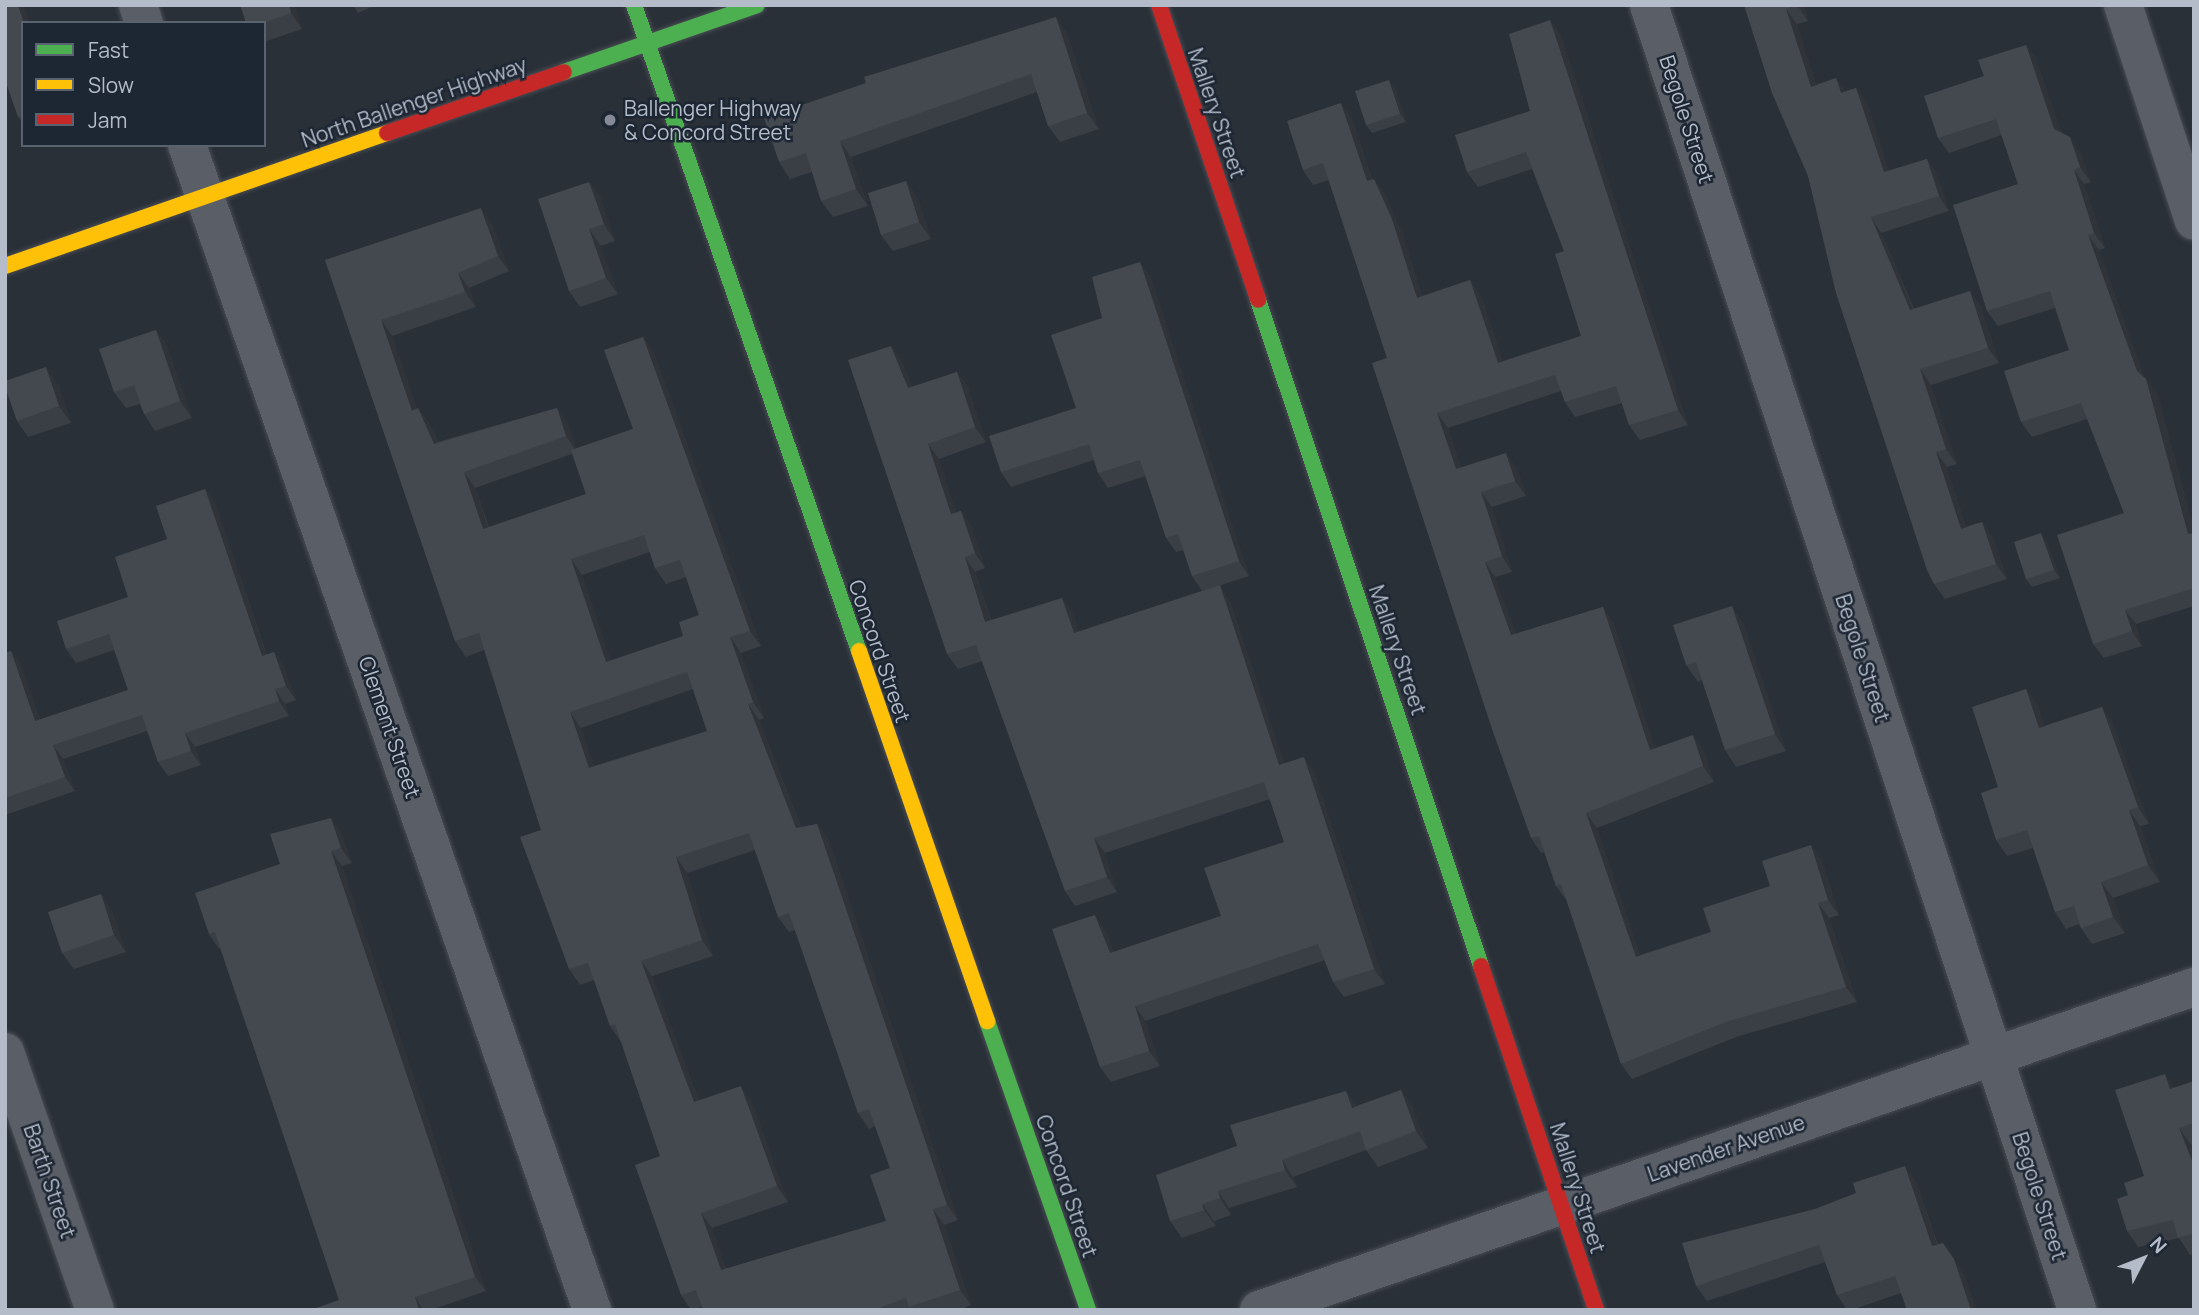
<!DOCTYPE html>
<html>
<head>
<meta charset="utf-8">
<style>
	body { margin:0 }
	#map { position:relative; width:2199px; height:1315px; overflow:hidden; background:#2a3038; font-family:Manrope,sans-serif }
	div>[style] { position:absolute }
	.roads { filter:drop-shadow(0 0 2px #484c53) drop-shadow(0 0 2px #484c53) }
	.street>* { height:38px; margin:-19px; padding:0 19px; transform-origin:19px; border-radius:19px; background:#5a5e66 }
	.fast>* { height:16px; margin:-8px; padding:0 8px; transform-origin:8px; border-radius:8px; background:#4caf50 }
	.slow>* { height:16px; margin:-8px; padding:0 8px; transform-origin:8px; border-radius:8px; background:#ffc107 }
	.jam>* { height:16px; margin:-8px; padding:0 8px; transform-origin:8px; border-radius:8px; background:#c62828 }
	.wall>* { inset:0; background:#3a3f45 }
	.shaded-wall>* { inset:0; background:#303338 }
	.building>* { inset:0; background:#444950 }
	.dots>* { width:19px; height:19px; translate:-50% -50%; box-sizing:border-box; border:4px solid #1d2633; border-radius:50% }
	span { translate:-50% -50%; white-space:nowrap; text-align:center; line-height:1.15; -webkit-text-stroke:5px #1d2633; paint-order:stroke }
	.street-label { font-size:21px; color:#b4bcc9 }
	.poi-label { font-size:21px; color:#b4bcc9 }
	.left { translate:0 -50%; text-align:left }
	.frame { position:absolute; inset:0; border:7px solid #b4bcc9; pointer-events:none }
	.legend { position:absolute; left:21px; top:21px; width:245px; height:126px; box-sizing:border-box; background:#1d2633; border:2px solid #59626f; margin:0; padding:9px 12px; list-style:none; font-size:21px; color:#b4bcc9 }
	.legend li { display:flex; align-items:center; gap:14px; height:35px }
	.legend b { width:35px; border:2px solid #59626f }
	.north { position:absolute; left:2108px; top:1224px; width:70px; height:70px; -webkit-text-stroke:5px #1d2633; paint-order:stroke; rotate:48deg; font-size:19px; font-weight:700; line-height:28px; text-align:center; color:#b4bcc9 }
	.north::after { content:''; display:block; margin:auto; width:24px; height:32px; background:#b4bcc9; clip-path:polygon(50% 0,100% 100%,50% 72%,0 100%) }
</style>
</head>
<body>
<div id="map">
	<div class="roads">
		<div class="street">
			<div style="left:138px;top:5px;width:19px;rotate:72deg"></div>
			<div style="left:1649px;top:5px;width:1373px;rotate:71.84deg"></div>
			<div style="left:2123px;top:5px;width:227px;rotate:71.8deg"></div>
			<div style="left:187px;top:145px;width:1233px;rotate:70.83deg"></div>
			<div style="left:5px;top:1052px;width:273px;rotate:70.8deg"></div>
			<div style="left:1259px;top:1310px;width:989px;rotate:-19.06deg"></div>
		</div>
		<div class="fast">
			<div style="left:634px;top:5px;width:684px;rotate:70.8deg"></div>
			<div style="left:564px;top:72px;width:204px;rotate:-19.1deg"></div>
			<div style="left:1258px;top:300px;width:702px;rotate:71.49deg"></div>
			<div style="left:987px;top:1021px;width:306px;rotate:70.7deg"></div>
		</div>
		<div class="slow">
			<div style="left:5px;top:266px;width:404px;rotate:-19.2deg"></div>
			<div style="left:859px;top:651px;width:392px;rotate:70.9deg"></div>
		</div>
		<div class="jam">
			<div style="left:1159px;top:5px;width:311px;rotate:71.4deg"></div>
			<div style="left:387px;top:133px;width:187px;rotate:-19deg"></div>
			<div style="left:1481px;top:966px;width:363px;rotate:71.5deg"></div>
		</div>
	</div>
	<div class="wall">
		<div style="clip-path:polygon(23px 5px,29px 23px,23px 23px,23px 123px,18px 117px)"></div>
		<div style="clip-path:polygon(294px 5px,302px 29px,264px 42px,264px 23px)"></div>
		<div style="clip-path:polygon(353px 5px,376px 5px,358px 13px)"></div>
		<div style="clip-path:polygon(1744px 5px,1804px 5px,1808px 21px,1797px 24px,1816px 85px,1836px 78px,1845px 91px,1856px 88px,1867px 103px,1889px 171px,1927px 159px,1937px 174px,1949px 211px,1881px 233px,1914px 309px,1970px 291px,1981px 307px,1999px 363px,1931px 385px,1957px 464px,1947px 467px,1966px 527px,1982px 522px,1993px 538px,2007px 579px,1945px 599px,1934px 584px,1808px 176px)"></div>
		<div style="clip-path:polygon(1056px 17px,1067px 34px,1099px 129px,1060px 142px,1048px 126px,1037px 92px,851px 157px,868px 206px,833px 217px,821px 201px,812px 172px,790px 179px,779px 162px)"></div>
		<div style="clip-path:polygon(1550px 20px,1561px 35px,1688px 425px,1640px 440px,1629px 425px,1622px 403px,1575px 417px,1565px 402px,1561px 391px,1448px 428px,1461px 467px,1517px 468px,1526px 496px,1492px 507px,1512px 572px,1495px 577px,1516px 634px,1603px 607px,1613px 622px,1655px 748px,1704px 751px,1714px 782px,1597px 828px,1640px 955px,1711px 932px,1770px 886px,1811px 845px,1822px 861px,1839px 915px,1829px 918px,1857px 1002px,1736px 1037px,1632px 1079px,1621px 1064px,1567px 901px,1556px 886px,1544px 852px,1541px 853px,1531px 838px,1387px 358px,1329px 180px,1313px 185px,1303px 170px,1352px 118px,1372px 180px,1385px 194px,1403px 235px,1422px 296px,1470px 280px,1481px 296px,1503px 361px,1581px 336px,1564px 251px,1532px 169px,1478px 187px,1467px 172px,1530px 111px)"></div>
		<div style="clip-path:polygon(2026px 45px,2036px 59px,2061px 132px,2080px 152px,2091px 182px,2084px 184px,2105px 248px,2099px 250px,2144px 377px,2157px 393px,2194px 530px,2194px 606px,2136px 624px,2142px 646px,2104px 658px,2093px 644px,2124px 513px,2087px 419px,2032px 437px,2021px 422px,2069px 350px,2055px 308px,1998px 326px,1987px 311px,2018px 184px,2002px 135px,1949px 153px,1938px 138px,1984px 76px)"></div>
		<div style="clip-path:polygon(1395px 88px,1406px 122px,1372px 133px,1366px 125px)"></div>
		<div style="clip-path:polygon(906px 181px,917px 197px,931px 239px,893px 251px,881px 235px)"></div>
		<div style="clip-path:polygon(589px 182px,601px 198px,615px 241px,601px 246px,618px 294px,580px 307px,569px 291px)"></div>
		<div style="clip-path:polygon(evenodd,492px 224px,509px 271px,469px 288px,476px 307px,392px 336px,417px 409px,418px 408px,429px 424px,438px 442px,557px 408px,568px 424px,576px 449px,633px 429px,643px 337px,654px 353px,761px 646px,741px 653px,764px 718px,759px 720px,801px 827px,817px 824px,828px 839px,958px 1220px,944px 1225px,971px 1305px,958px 1310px,703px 1310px,702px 1307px,691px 1310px,681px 1295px,660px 1156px,621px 1042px,610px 1026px,594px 980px,580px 985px,569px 969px,541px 830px,484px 650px,466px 657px,455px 641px,325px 260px,492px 224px,572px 454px,586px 494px,489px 527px,475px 488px,572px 454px,492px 224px,650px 552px,655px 568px,666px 584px,686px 577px,699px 615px,683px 636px,611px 661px,582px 575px,650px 552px,492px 224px,693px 689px,707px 731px,594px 766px,581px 728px,693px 689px,492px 224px,755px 850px,778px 917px,789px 932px,795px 930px,858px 1113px,869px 1129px,875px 1126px,890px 1168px,886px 1221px,726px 1269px,712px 1228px,788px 1202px,752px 1102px,699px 1101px,652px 976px,713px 956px,687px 873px,755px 850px)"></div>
		<div style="clip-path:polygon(1140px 262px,1150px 276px,1249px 576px,1202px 591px,1192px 576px,1183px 550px,1176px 552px,1166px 538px,1146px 476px,1108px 488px,1098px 473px,1094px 460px,1011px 487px,1001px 472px,1076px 408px,1102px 318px)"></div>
		<div style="clip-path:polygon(156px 330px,167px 346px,192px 418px,155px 431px,144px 414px,140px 404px,126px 408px,114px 392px)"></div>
		<div style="clip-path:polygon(902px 361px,912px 387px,957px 372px,968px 387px,986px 442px,939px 459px,956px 512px,961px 511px,971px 526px,985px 568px,975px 572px,991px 620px,1073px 613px,1079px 632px,1230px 601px,1284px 763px,1314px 772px,1385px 984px,1344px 997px,1333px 982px,1325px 960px,1145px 1021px,1160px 1066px,1111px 1082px,1100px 1067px,1105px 930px,1114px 952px,1221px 916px,1284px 842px,1270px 799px,1105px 853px,1117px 892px,1075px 906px,1065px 891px,982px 661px,958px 669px,947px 654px)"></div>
		<div style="clip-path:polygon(58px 384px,71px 423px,28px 437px,17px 421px)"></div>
		<div style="clip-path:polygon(205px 489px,215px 503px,267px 655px,274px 652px,284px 667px,296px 700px,285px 704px,289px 716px,195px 747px,201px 765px,168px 776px,158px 762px,147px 731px,63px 759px,75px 791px,5px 815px,5px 653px,11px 651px,21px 665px,40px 720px,128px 690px,114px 650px,76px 663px,66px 649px,128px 597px)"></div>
		<div style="clip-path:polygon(2047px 542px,2060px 578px,2032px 587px,2026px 579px)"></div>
		<div style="clip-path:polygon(1743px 623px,1786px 751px,1736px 767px,1725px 750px,1702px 680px,1698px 682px,1686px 665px)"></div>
		<div style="clip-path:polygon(2026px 689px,2038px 706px,2044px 726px,2102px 707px,2113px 724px,2149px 824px,2140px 826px,2160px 882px,2113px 898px,2125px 933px,2092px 944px,2081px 928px,2079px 924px,2066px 929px,2055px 912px,2033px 848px,2007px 856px,1996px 840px,1998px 787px)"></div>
		<div style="clip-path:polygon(341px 832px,352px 863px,342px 866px,486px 1291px,431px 1310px,311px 1310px,339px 1300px,220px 948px,219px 949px,209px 934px,280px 864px)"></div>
		<div style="clip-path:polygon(101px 894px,112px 911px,126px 952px,74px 969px,62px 953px)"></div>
		<div style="clip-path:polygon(2194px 1081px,2194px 1143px,2191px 1145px,2194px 1153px,2194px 1254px,2190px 1255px,2179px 1238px,2138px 1247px,2127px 1231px,2128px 1195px,2144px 1176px)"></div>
		<div style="clip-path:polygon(1401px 1090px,1412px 1106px,1428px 1148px,1378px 1167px,1366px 1150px,1293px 1177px,1297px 1187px,1229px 1208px,1231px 1215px,1214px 1221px,1216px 1226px,1182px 1238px,1170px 1221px,1346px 1091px,1356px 1106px)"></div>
		<div style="clip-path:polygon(1916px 1181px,1938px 1245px,1965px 1275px,1901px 1293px,1851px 1310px,1847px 1310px,1837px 1295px,1825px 1262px,1707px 1301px,1696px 1286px,1815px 1209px)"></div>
	</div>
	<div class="shaded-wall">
		<div style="clip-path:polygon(18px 5px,23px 5px,29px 23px,24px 23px)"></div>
		<div style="clip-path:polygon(289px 5px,294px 5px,302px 29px,291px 13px)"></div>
		<div style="clip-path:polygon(1797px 5px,1804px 5px,1808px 21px)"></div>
		<div style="clip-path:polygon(1786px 9px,1797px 24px,1822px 102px,1811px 87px)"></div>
		<div style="clip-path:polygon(1056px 17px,1067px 34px,1099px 129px,1087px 113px)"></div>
		<div style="clip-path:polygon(1550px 20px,1561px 35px,1688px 425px,1678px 410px)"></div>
		<div style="clip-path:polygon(2026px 45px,2036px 59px,2065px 144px,2054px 129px)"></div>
		<div style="clip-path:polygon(1836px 78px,1847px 93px,1841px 93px)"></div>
		<div style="clip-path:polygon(1389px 80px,1395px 88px,1406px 122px,1400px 114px)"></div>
		<div style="clip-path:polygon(1856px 88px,1867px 103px,1895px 188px,1884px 172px)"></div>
		<div style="clip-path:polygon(1341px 103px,1352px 118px,1377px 197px,1367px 181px)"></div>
		<div style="clip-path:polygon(2070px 137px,2080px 152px,2091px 182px,2080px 167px)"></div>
		<div style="clip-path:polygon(840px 141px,851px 157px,868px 206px,856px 189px)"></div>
		<div style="clip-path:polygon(1927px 159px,1937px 174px,1949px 211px,1939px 196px)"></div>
		<div style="clip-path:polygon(2074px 170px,2084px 184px,2105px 248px,2094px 233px)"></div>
		<div style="clip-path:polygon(1374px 179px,1385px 194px,1403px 235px,1427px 313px,1417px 298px)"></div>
		<div style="clip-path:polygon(906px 181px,917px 197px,931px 239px,919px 222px)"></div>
		<div style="clip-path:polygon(589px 182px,601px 198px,615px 241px,604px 224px)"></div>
		<div style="clip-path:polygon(481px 208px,492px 224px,509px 271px,498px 256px)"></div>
		<div style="clip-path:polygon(1871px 217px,1881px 233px,1920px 326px,1910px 310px)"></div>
		<div style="clip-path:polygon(589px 229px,601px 246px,618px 294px,606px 278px)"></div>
		<div style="clip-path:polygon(2088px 235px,2099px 250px,2148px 386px,2137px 371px)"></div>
		<div style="clip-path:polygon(1140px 262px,1150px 276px,1249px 576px,1239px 561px)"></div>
		<div style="clip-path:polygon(458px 273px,469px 288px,476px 307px,465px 292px)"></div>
		<div style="clip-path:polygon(1470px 280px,1481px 296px,1509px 378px,1498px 363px)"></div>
		<div style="clip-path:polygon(1970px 291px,1981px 307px,1999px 363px,1988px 348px)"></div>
		<div style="clip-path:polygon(381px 320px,392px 336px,423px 426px,412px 411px)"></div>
		<div style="clip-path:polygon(156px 330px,167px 346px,192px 418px,180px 401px)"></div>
		<div style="clip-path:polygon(643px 337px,654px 353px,761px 646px,750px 631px)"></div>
		<div style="clip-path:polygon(891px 346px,902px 361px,919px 403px,908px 388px)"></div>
		<div style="clip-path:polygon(46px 367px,58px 384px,71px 423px,59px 406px)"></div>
		<div style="clip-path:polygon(1920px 369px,1931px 385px,1957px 464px,1946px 449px)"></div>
		<div style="clip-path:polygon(957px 372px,968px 387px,986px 442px,975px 427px)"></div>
		<div style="clip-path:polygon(2146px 379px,2157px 393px,2194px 530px,2194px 542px,2188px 534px)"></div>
		<div style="clip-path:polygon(418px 408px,429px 424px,445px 459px,434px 444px)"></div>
		<div style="clip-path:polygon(557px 408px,568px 424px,577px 452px,566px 436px)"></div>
		<div style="clip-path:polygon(1437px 413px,1448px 428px,1467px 484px,1456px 469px)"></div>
		<div style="clip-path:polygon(928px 444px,939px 459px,962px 529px,951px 514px)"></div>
		<div style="clip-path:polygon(1936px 452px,1947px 467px,1972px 544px,1961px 529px)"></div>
		<div style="clip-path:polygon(1506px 453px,1517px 468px,1526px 496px,1515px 481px)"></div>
		<div style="clip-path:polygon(464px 472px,475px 488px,494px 545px,483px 529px)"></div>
		<div style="clip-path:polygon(205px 489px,215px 503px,272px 671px,262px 656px)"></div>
		<div style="clip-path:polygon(1481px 492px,1492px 507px,1512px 572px,1502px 556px)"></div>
		<div style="clip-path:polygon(961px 511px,971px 526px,985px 568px,975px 553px)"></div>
		<div style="clip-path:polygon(1982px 522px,1993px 538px,2007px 579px,1996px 564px)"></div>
		<div style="clip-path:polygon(2041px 533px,2047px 542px,2060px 578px,2054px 570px)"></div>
		<div style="clip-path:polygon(965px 557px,975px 572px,996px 637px,985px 622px)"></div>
		<div style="clip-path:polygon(571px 559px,582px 575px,617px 678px,606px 662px)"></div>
		<div style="clip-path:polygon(1485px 562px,1495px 577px,1522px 650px,1511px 635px)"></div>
		<div style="clip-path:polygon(1220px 585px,1230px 601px,1290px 780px,1279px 765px)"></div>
		<div style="clip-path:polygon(1062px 598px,1073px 613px,1085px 648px,1074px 633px)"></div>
		<div style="clip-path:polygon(1732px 606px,1743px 623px,1786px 751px,1775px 734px)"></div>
		<div style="clip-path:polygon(1603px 607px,1613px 622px,1661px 765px,1650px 750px)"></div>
		<div style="clip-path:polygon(2125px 610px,2136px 624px,2142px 646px,2132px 631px)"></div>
		<div style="clip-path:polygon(730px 637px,741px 653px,764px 718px,753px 702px)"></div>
		<div style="clip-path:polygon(11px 651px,21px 665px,45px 736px,35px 721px)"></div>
		<div style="clip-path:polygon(274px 652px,284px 667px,296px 700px,286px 686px)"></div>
		<div style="clip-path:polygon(275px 689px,285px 704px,289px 716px,279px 701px)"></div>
		<div style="clip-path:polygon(2026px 689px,2038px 706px,2050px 744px,2039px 728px)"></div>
		<div style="clip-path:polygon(748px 704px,759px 720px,807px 844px,796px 828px)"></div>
		<div style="clip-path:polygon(2102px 707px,2113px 724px,2149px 824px,2138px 807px)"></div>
		<div style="clip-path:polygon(570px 712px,581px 728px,600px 783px,589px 768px)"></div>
		<div style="clip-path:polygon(185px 733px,195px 747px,201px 765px,191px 751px)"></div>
		<div style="clip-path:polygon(1693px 735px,1704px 751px,1714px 782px,1703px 766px)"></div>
		<div style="clip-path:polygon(53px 745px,63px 759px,75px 791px,65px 777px)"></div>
		<div style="clip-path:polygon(1304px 757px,1314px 772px,1385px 984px,1374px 969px)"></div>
		<div style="clip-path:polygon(2129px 810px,2140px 826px,2160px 882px,2148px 865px)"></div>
		<div style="clip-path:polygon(1586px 813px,1597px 828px,1646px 972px,1636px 957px)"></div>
		<div style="clip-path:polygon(331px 818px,341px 832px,352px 863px,341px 848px)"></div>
		<div style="clip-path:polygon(817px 824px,828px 839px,958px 1220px,947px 1205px)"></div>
		<div style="clip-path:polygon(1094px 838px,1105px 853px,1117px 892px,1107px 877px)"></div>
		<div style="clip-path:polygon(1811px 845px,1822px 861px,1839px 915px,1828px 900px)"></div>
		<div style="clip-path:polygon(331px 851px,342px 866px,486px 1291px,475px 1277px)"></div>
		<div style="clip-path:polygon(676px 857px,687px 873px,713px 956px,702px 940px)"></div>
		<div style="clip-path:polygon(2101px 882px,2113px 898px,2125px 933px,2113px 917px)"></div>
		<div style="clip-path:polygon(101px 894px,112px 911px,126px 952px,114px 935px)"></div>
		<div style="clip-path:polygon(1818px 903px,1829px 918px,1857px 1002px,1846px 987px)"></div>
		<div style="clip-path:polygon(1095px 915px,1105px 930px,1121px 968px,1110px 953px)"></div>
		<div style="clip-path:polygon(641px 961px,652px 976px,705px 1118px,694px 1102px)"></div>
		<div style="clip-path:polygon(1135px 1006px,1145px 1021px,1160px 1066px,1149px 1051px)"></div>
		<div style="clip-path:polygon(2165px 1074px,2176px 1090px,2170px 1089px)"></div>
		<div style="clip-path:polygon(741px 1086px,752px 1102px,788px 1202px,777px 1186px)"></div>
		<div style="clip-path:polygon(1401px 1090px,1412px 1106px,1428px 1148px,1416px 1131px)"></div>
		<div style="clip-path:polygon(1346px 1091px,1357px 1108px,1352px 1108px)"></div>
		<div style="clip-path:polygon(2179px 1128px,2191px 1145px,2194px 1153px,2194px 1166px)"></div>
		<div style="clip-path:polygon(1282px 1160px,1293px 1177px,1297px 1187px,1285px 1170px)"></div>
		<div style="clip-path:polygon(1905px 1166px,1916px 1181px,1943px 1262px,1932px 1246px)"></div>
		<div style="clip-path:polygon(1218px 1191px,1229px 1208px,1231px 1215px,1220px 1198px)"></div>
		<div style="clip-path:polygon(1202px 1204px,1214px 1221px,1216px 1226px,1204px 1210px)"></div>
		<div style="clip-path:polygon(933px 1209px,944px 1225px,971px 1305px,960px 1290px)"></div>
		<div style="clip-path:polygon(701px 1213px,712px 1228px,732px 1286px,721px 1270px)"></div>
		<div style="clip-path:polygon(1943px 1243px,1965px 1275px,1977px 1310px,1971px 1310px)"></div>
		<div style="clip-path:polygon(415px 1297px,423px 1310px,419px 1310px)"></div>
	</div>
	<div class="building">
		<div style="clip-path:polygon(5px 5px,18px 5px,24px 23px,23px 23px,23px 115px,18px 117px,5px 80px)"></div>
		<div style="clip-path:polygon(240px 5px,289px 5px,291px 13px,264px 23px,246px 23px)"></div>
		<div style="clip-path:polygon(1744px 5px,1797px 5px,1786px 9px,1811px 87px,1836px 78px,1841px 93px,1856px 88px,1884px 172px,1927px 159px,1939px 196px,1871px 217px,1910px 310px,1970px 291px,1988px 348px,1920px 369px,1946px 449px,1936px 452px,1961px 529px,1982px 522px,1996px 564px,1934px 584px,1927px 570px,1836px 293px,1808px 176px,1772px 93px)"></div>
		<div style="clip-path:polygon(1056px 17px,1087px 113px,1048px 126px,1031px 74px,840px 141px,856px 189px,821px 201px,806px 153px,779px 162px,764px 118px,866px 83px,864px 77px)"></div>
		<div style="clip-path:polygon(1550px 20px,1678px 410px,1629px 425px,1616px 386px,1565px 402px,1555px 375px,1437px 413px,1456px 469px,1506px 453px,1515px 481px,1481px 492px,1502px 556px,1485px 562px,1511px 635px,1603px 607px,1650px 750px,1693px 735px,1703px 766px,1586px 813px,1636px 957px,1711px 932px,1703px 908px,1770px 886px,1762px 861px,1811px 845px,1828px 900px,1818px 903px,1846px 987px,1726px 1022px,1621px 1064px,1561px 884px,1556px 886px,1539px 836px,1531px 838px,1492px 729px,1372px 363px,1387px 358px,1323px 163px,1303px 170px,1287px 121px,1341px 103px,1367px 181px,1374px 179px,1392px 219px,1417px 298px,1470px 280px,1498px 363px,1581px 336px,1555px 254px,1564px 251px,1526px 152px,1467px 172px,1455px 135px,1530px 111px,1509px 34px)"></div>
		<div style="clip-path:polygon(2026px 45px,2054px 129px,2070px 137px,2080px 167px,2074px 170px,2094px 233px,2088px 235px,2137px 371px,2146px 379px,2188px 534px,2194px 533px,2194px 588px,2125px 610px,2132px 631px,2093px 644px,2057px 535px,2124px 513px,2081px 403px,2021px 422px,2004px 371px,2069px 350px,2050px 291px,1987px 311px,1953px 205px,2018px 184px,1996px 119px,1938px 138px,1924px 96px,1984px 76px,1978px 60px)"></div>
		<div style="clip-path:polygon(1389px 80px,1400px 114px,1366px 125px,1355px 91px)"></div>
		<div style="clip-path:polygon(906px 181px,919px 222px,881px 235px,868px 193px)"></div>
		<div style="clip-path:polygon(589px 182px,604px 224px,589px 229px,606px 278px,569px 291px,538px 199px)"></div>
		<div style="clip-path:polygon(evenodd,481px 208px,498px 256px,458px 273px,465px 292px,381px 320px,412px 411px,418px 408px,434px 444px,557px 408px,566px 436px,464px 472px,483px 529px,586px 494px,571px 450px,633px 429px,604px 350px,643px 337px,750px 631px,730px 637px,753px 702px,748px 704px,796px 828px,817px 824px,947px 1205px,933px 1209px,960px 1290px,909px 1307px,906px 1298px,873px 1310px,703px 1310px,696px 1290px,681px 1295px,635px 1165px,660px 1156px,615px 1024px,610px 1026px,588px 963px,569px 969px,520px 837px,541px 830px,479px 633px,455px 641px,325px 260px,481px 208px,644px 535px,655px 568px,680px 560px,699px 615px,679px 622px,683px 636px,606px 662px,571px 559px,644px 535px,481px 208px,687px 672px,707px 731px,589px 768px,570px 712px,687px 672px,481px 208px,749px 833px,778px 917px,789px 913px,858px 1113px,869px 1109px,890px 1168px,870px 1175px,886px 1221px,721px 1270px,701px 1213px,777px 1186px,741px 1086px,694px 1102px,641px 961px,702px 940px,676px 857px,749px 833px)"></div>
		<div style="clip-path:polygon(1140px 262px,1239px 561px,1192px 576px,1178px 534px,1166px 538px,1140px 460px,1098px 473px,1089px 444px,1001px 472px,989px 436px,1076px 408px,1051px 335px,1102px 318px,1092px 277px)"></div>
		<div style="clip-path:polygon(156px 330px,180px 401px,144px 414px,134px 385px,114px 392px,99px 349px)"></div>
		<div style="clip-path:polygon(891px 346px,908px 388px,957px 372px,975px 427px,928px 444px,951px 514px,961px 511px,975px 553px,965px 557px,985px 622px,1062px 598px,1074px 633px,1220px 585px,1279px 765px,1304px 757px,1374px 969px,1333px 982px,1318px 944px,1135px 1006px,1149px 1051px,1100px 1067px,1052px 929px,1095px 915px,1110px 953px,1221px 916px,1204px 868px,1284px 842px,1264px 782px,1094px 838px,1107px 877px,1065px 891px,976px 645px,947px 654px,848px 360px)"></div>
		<div style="clip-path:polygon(46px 367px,59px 406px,17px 421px,5px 387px,5px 381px)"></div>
		<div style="clip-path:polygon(205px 489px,262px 656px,274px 652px,286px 686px,275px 689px,279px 701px,185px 733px,191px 751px,158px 762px,142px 715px,53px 745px,65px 777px,5px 798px,5px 653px,11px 651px,35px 721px,128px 690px,109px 634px,66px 649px,57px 621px,128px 597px,115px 557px,167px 539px,156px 506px)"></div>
		<div style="clip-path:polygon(2041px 533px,2054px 570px,2026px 579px,2014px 542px)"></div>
		<div style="clip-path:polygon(1732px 606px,1775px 734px,1725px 750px,1696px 662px,1686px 665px,1673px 625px)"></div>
		<div style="clip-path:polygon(2026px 689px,2039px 728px,2102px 707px,2138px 807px,2129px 810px,2148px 865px,2101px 882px,2113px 917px,2081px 928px,2074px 906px,2055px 912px,2027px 830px,1996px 840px,1981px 793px,1998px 787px,1972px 707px)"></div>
		<div style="clip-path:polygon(331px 818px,341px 848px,331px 851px,475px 1277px,415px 1297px,419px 1310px,311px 1310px,339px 1300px,215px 932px,209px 934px,195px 893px,280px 864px,270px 834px)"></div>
		<div style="clip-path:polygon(101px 894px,114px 935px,62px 953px,48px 912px)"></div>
		<div style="clip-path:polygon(2165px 1074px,2170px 1089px,2194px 1081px,2194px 1123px,2179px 1128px,2194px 1166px,2194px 1233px,2178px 1238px,2173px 1220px,2127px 1231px,2117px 1199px,2128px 1195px,2124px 1183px,2144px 1176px,2115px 1090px)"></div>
		<div style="clip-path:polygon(1401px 1090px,1416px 1131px,1366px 1150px,1360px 1131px,1282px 1160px,1285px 1170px,1218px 1191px,1220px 1198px,1202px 1204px,1204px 1210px,1170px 1221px,1156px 1175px,1237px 1146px,1230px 1125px,1346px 1091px,1352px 1108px)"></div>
		<div style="clip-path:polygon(1905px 1166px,1932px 1246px,1943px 1243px,1954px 1259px,1971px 1310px,1907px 1310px,1895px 1276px,1837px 1295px,1819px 1245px,1696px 1286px,1682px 1243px,1815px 1209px,1856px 1193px,1853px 1183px)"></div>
	</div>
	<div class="dots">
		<div style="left:610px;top:120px;background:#848b96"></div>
	</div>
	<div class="street-label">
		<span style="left:414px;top:102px;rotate:-19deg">North Ballenger Highway</span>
		<span style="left:1217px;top:113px;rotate:71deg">Mallery Street</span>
		<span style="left:1687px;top:119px;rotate:72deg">Begole Street</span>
		<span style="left:1398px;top:650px;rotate:71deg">Mallery Street</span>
		<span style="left:880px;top:651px;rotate:71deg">Concord Street</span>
		<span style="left:1863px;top:658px;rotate:72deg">Begole Street</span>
		<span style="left:390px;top:727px;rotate:71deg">Clement Street</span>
		<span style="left:1726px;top:1148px;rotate:-19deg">Lavender Avenue</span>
		<span style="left:50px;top:1181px;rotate:71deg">Barth Street</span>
		<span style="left:1067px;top:1186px;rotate:71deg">Concord Street</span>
		<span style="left:1578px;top:1188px;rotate:72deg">Mallery Street</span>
		<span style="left:2040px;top:1196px;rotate:72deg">Begole Street</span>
	</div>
	<div class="poi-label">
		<span class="left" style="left:624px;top:120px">Ballenger Highway<br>&amp; Concord Street</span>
	</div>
	<div class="frame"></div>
	<ul class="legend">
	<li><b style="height:9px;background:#4caf50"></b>Fast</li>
	<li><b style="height:9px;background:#ffc107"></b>Slow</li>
	<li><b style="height:9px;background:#c62828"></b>Jam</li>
	</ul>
	<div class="north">N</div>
</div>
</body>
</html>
